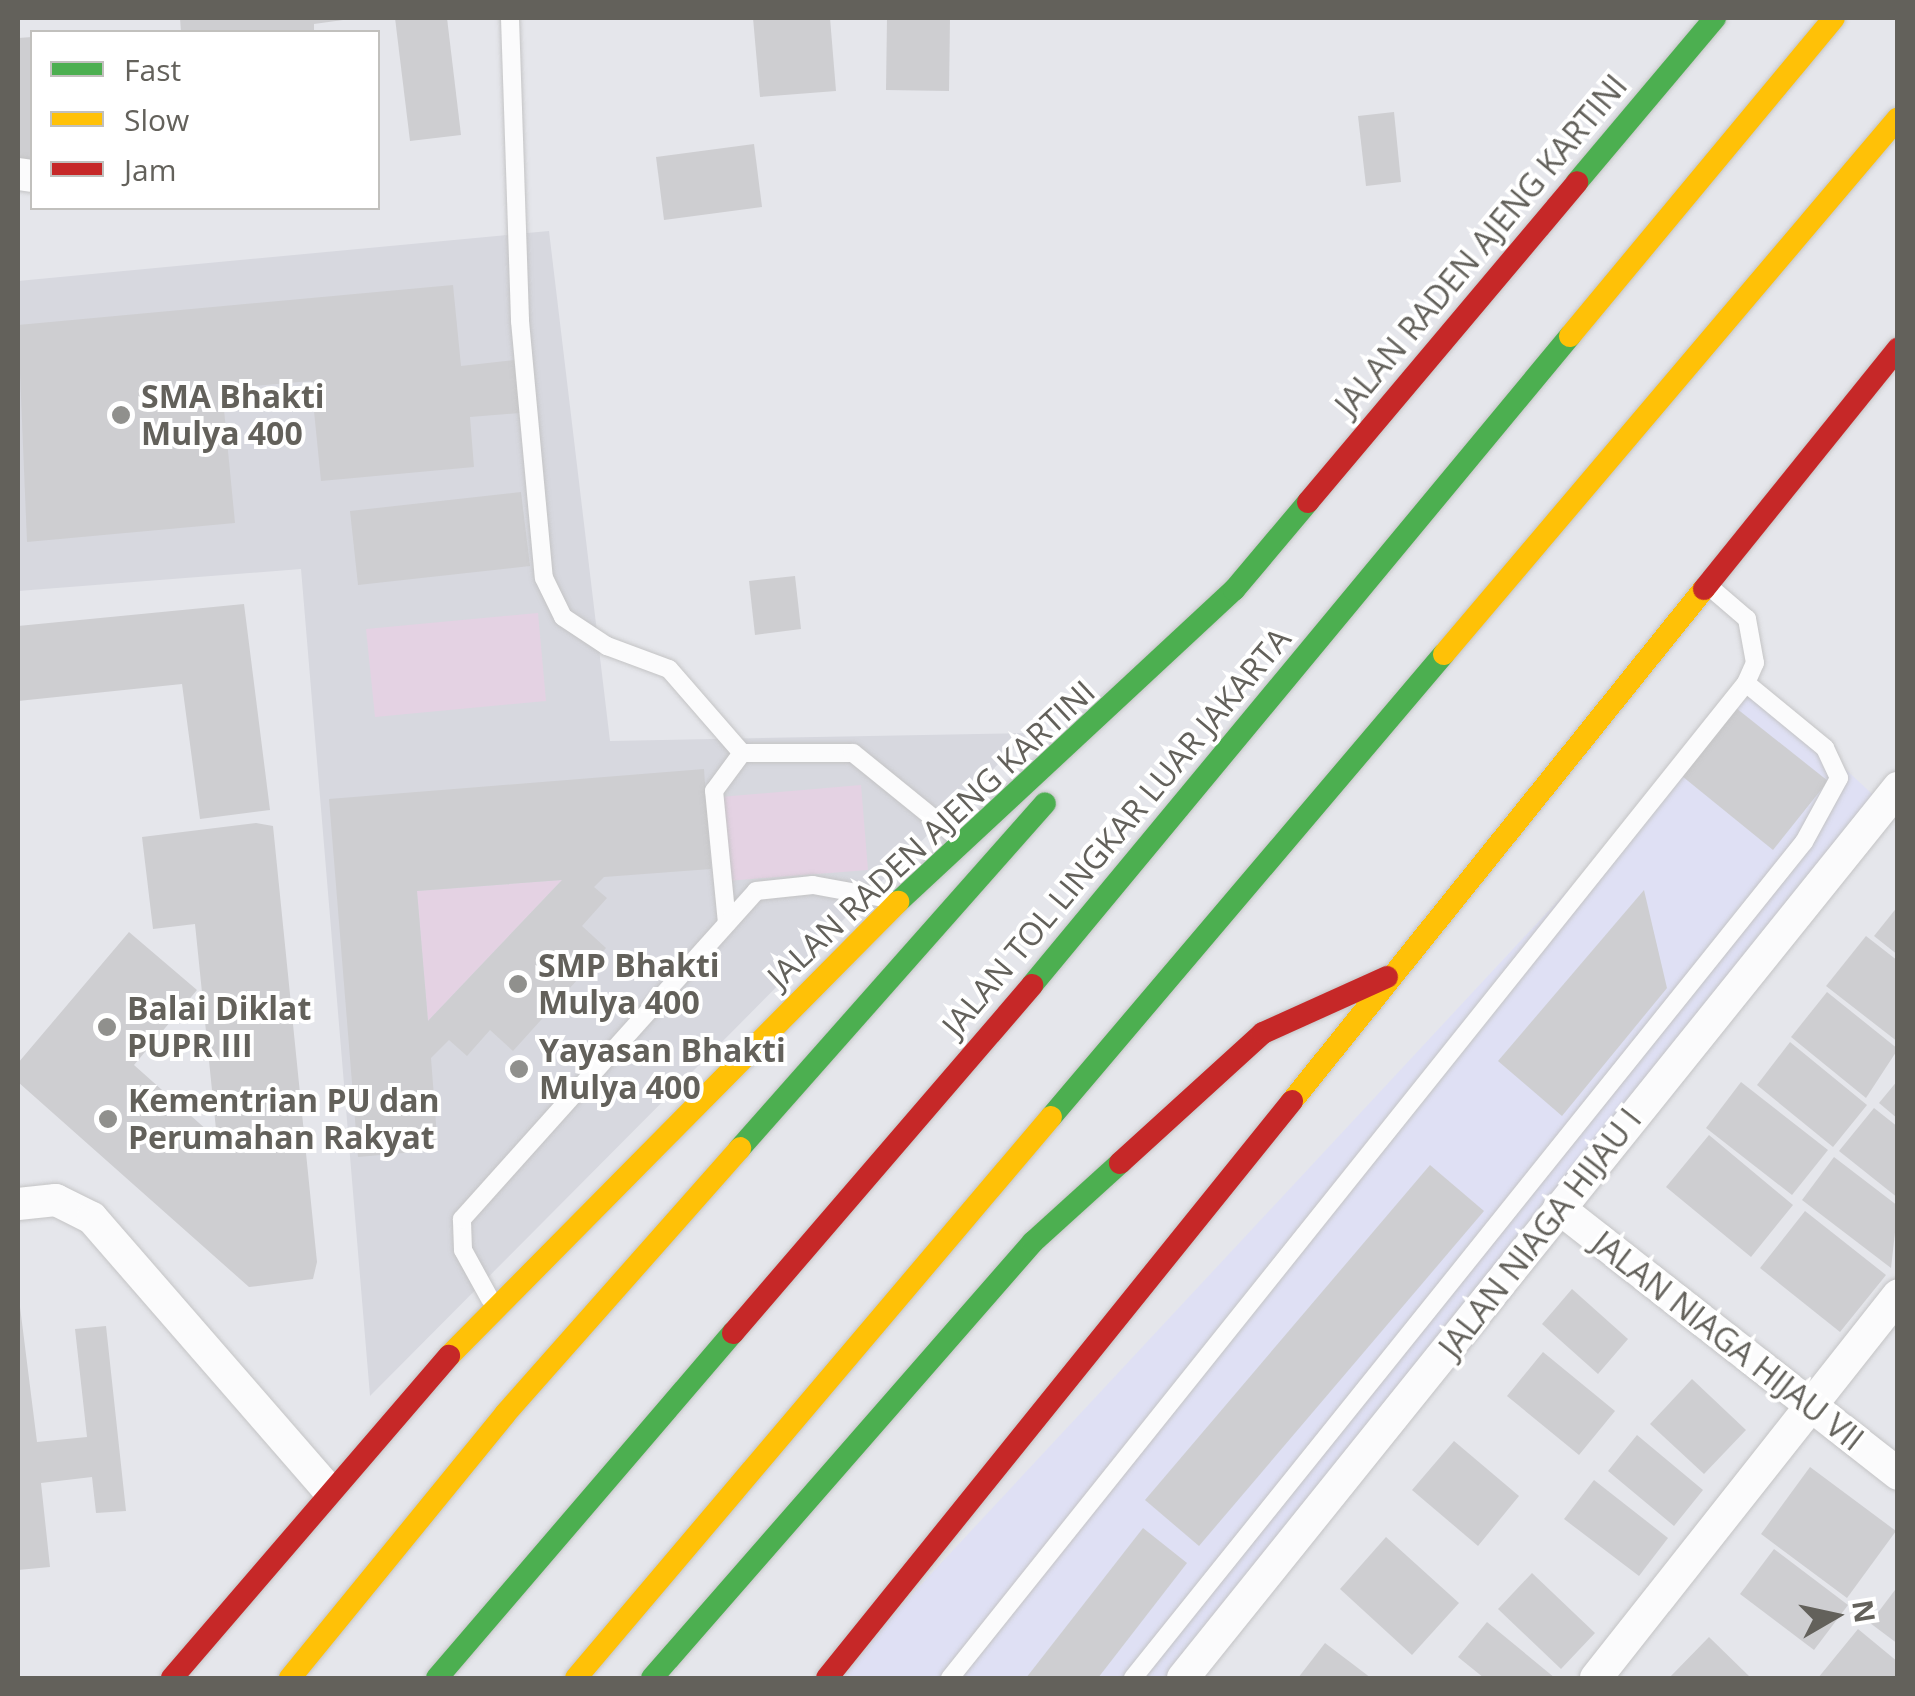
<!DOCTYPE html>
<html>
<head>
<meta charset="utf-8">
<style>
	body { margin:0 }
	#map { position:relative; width:1915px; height:1696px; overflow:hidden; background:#e5e6eb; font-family:"Open Sans",sans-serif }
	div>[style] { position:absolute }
	.commercial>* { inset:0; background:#dfe0f4 }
	.education>* { inset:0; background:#d7d8df }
	.green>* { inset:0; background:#e4d2e3 }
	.building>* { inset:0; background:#ceced1 }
	.roads { filter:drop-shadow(0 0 2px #c4c4c5) drop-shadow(0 0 2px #c4c4c5) }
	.lane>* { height:18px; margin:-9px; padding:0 9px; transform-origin:9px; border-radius:9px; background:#fbfbfc }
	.street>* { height:32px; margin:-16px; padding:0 16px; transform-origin:16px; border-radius:16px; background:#fbfbfc }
	.fast>* { height:22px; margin:-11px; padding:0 11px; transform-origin:11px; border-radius:11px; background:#4caf50 }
	.slow>* { height:22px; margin:-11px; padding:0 11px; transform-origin:11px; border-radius:11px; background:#ffc107 }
	.jam>* { height:22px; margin:-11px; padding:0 11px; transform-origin:11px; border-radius:11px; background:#c62828 }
	.dots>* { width:28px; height:28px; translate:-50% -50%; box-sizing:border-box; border:5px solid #fff; border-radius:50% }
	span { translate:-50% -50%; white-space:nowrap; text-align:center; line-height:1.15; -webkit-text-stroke:8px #fff; paint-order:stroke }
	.street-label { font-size:32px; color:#63615b }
	.poi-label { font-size:32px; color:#63615b; font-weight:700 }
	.left { translate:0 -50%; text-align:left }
	.frame { position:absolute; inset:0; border:20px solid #63615b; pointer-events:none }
	.legend { position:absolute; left:30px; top:30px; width:350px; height:180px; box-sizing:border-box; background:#fff; border:2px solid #c1c0bd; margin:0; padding:12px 18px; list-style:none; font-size:30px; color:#63615b }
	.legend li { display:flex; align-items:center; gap:20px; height:50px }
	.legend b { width:50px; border:2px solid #c1c0bd }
	.north { position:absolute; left:1785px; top:1566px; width:100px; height:100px; -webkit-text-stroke:8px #fff; paint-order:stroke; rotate:81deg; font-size:28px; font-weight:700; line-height:40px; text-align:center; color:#63615b }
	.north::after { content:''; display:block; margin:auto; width:35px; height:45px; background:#63615b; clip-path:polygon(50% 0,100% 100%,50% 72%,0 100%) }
</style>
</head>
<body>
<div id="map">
	<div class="commercial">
		<div style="clip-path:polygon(1757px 687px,1884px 805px,1175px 1678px,834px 1678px)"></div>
	</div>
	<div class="education">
		<div style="clip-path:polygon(549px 231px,610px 741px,1029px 733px,370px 1396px,301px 569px,18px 591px,18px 281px)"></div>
	</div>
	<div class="green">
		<div style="clip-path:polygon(538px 613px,546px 701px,375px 717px,366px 629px)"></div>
		<div style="clip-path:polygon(861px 785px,868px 870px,727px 881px,720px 797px)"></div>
		<div style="clip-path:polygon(562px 880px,428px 1021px,417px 891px)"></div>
	</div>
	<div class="building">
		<div style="clip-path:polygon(180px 18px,342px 18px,343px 20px,314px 24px,314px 32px,181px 32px)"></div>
		<div style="clip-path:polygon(395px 18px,447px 18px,461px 135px,410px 141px)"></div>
		<div style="clip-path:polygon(753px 18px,830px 18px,836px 91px,760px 97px)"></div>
		<div style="clip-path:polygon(887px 18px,950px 18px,949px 91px,886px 90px)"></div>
		<div style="clip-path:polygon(32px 37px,32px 160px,18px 161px,18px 38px)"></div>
		<div style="clip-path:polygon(1394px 112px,1401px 182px,1366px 186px,1358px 116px)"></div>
		<div style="clip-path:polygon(754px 144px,762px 207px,664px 220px,656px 157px)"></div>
		<div style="clip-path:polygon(453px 285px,461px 366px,515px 360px,520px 413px,470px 417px,474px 467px,321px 481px,311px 381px,222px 389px,235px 523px,27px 542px,18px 325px)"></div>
		<div style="clip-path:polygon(521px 492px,530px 566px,358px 585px,350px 511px)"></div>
		<div style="clip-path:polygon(795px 576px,801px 629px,755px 635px,749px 581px)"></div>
		<div style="clip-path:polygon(244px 604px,270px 810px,200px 819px,182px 684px,18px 701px,18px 626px)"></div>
		<div style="clip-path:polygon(1731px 704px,1828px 781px,1773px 850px,1677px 772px)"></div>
		<div style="clip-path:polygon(evenodd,704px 769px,711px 869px,604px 877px,594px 887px,607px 898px,582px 926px,606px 948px,513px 1051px,490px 1030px,467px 1056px,449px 1040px,431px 1058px,438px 1150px,358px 1157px,329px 799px,704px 769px,562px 880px,428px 1021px,417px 891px,562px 880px)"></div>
		<div style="clip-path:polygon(256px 823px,273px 826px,317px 1262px,313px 1279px,249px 1287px,18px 1082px,18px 1063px,129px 932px,197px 990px,134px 1065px,217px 1139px,195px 924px,153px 929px,142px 837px)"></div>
		<div style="clip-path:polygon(1644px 890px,1667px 988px,1562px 1116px,1498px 1061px)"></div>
		<div style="clip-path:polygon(1898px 906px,1898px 955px,1874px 936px)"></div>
		<div style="clip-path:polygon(1866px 936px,1898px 961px,1898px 1042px,1826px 986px)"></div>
		<div style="clip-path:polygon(1827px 992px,1898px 1049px,1866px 1098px,1791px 1037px)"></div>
		<div style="clip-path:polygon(1790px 1042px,1867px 1105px,1833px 1147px,1757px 1085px)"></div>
		<div style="clip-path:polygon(1898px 1080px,1898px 1119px,1879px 1103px)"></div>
		<div style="clip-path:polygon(1741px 1082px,1828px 1150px,1792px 1195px,1706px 1128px)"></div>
		<div style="clip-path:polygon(1874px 1108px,1898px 1127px,1898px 1198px,1839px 1151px)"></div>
		<div style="clip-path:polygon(1709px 1135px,1793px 1205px,1751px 1257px,1666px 1187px)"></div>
		<div style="clip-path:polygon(1834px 1157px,1898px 1206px,1891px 1268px,1802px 1200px)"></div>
		<div style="clip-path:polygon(1430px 1165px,1484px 1211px,1199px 1546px,1145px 1500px)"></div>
		<div style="clip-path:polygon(1805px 1211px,1886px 1275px,1840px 1332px,1760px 1268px)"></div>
		<div style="clip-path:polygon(1572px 1289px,1628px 1339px,1598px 1374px,1542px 1324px)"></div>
		<div style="clip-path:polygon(18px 1291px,37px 1442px,87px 1437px,75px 1329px,106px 1326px,126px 1511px,96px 1513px,92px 1477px,41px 1483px,50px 1567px,18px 1570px)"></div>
		<div style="clip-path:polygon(1543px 1352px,1615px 1411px,1579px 1455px,1507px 1396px)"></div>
		<div style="clip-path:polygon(1692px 1379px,1746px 1430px,1704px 1474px,1650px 1424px)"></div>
		<div style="clip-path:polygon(1637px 1435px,1703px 1490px,1674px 1526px,1608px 1471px)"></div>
		<div style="clip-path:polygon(1454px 1441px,1519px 1496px,1478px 1546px,1412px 1490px)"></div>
		<div style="clip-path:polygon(1810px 1467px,1896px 1531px,1847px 1598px,1761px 1534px)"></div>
		<div style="clip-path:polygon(1594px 1480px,1668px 1538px,1639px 1576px,1564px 1519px)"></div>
		<div style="clip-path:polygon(1143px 1528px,1187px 1563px,1098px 1678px,1026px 1678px)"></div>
		<div style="clip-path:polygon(1386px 1537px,1459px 1603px,1412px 1655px,1340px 1589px)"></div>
		<div style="clip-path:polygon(1774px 1549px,1848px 1605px,1814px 1650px,1740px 1594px)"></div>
		<div style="clip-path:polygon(1532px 1573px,1595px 1633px,1561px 1669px,1498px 1609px)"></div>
		<div style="clip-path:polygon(1898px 1586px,1898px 1644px,1870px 1623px)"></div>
		<div style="clip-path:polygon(1487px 1622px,1555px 1678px,1484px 1678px,1458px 1657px)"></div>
		<div style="clip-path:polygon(1858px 1629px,1898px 1662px,1898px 1678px,1818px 1678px)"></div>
		<div style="clip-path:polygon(1709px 1637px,1751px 1678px,1669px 1678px)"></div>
		<div style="clip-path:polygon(1325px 1643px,1371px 1678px,1298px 1678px)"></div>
	</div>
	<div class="roads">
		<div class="lane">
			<div style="left:510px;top:18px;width:303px;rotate:88.1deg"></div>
			<div style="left:520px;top:321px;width:258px;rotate:84.7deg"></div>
			<div style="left:544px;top:578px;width:43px;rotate:64deg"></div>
			<div style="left:563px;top:617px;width:53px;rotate:33.4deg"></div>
			<div style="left:607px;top:646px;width:66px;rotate:20.4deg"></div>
			<div style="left:669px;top:669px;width:111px;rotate:49deg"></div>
			<div style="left:742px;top:753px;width:111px"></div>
			<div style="left:853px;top:753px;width:135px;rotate:39deg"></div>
			<div style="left:727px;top:923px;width:133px;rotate:-95.6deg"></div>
			<div style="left:714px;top:791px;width:47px;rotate:-53.6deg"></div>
			<div style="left:490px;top:1299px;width:56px;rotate:-118.9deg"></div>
			<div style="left:463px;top:1250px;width:31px;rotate:-92deg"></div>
			<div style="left:462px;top:1219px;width:440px;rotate:-48.1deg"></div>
			<div style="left:756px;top:891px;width:57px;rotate:-6deg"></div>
			<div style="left:813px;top:885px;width:77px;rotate:10.4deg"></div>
			<div style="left:950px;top:1678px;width:1274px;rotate:-51.34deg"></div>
			<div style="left:1746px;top:683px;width:22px;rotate:-66deg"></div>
			<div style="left:1755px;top:663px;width:45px;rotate:-100.3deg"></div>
			<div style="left:1747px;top:619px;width:48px;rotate:-139.3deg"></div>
			<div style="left:1133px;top:1678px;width:1072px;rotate:-51.25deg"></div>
			<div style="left:1804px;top:842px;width:73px;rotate:-61.3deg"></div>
			<div style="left:1839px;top:778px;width:33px;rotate:-115deg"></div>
			<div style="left:1825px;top:748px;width:102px;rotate:-140.6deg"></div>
		</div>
		<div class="street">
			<div style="left:18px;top:174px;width:14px;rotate:8deg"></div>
			<div style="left:18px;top:1204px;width:38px;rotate:-6deg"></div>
			<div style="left:56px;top:1200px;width:40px;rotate:26.6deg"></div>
			<div style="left:92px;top:1218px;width:358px;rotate:49deg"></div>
			<div style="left:1559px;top:1208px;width:431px;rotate:38.1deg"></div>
			<div style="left:1183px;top:1678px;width:1142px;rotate:-51.22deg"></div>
			<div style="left:1596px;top:1678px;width:488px;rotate:-51.7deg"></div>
		</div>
		<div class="fast">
			<div style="left:1577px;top:182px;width:214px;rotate:-49.9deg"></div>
			<div style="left:898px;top:902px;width:459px;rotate:-42.9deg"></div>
			<div style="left:1234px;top:590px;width:115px;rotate:-49.9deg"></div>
			<div style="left:1032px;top:985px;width:843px;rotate:-50.34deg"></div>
			<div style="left:1051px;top:1117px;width:607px;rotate:-49.68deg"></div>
			<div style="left:740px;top:1148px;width:460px;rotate:-48.5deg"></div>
			<div style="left:437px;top:1678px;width:455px;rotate:-49.4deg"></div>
			<div style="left:652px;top:1678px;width:579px;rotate:-48.85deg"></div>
			<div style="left:1033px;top:1242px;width:118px;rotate:-42.2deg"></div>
		</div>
		<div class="slow">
			<div style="left:1570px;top:336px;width:413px;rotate:-50.3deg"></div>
			<div style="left:1444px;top:654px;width:702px;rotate:-49.73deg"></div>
			<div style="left:1292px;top:1101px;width:657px;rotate:-51.18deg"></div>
			<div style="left:449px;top:1356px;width:639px;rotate:-45.32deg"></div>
			<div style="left:290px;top:1678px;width:340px;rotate:-50.8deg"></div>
			<div style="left:505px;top:1414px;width:355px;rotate:-48.5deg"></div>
			<div style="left:576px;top:1678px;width:735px;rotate:-49.75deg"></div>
		</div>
		<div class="jam">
			<div style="left:1308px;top:502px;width:418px;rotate:-49.9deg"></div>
			<div style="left:1704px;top:589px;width:309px;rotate:-51.1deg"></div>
			<div style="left:1120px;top:1163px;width:193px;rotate:-42.3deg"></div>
			<div style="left:1263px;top:1033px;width:136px;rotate:-24.3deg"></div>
			<div style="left:733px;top:1333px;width:459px;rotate:-49.3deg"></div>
			<div style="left:172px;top:1678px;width:425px;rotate:-49.3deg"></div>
			<div style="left:827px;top:1678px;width:741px;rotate:-51.13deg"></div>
		</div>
	</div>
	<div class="dots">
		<div style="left:121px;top:415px;background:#90908d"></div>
		<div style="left:518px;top:984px;background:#90908d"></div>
		<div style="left:107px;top:1027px;background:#90908d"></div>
		<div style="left:519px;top:1069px;background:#90908d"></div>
		<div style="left:108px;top:1119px;background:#90908d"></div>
	</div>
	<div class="street-label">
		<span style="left:1481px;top:245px;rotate:-50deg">JALAN RADEN AJENG KARTINI</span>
		<span style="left:1116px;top:832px;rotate:-50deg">JALAN TOL LINGKAR LUAR JAKARTA</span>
		<span style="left:931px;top:834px;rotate:-43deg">JALAN RADEN AJENG KARTINI</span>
		<span style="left:1540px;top:1233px;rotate:-52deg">JALAN NIAGA HIJAU I</span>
		<span style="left:1728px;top:1341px;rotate:38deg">JALAN NIAGA HIJAU VII</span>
	</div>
	<div class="poi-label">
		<span class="left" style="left:141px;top:415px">SMA Bhakti<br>Mulya 400</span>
		<span class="left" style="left:538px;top:984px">SMP Bhakti<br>Mulya 400</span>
		<span class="left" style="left:127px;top:1027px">Balai Diklat<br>PUPR III</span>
		<span class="left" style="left:539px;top:1069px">Yayasan Bhakti<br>Mulya 400</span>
		<span class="left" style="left:128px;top:1119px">Kementrian PU dan<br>Perumahan Rakyat</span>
	</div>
	<div class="frame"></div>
	<ul class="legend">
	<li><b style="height:12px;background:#4caf50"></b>Fast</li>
	<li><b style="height:12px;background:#ffc107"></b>Slow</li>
	<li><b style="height:12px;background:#c62828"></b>Jam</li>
	</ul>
	<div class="north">N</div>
</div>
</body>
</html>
